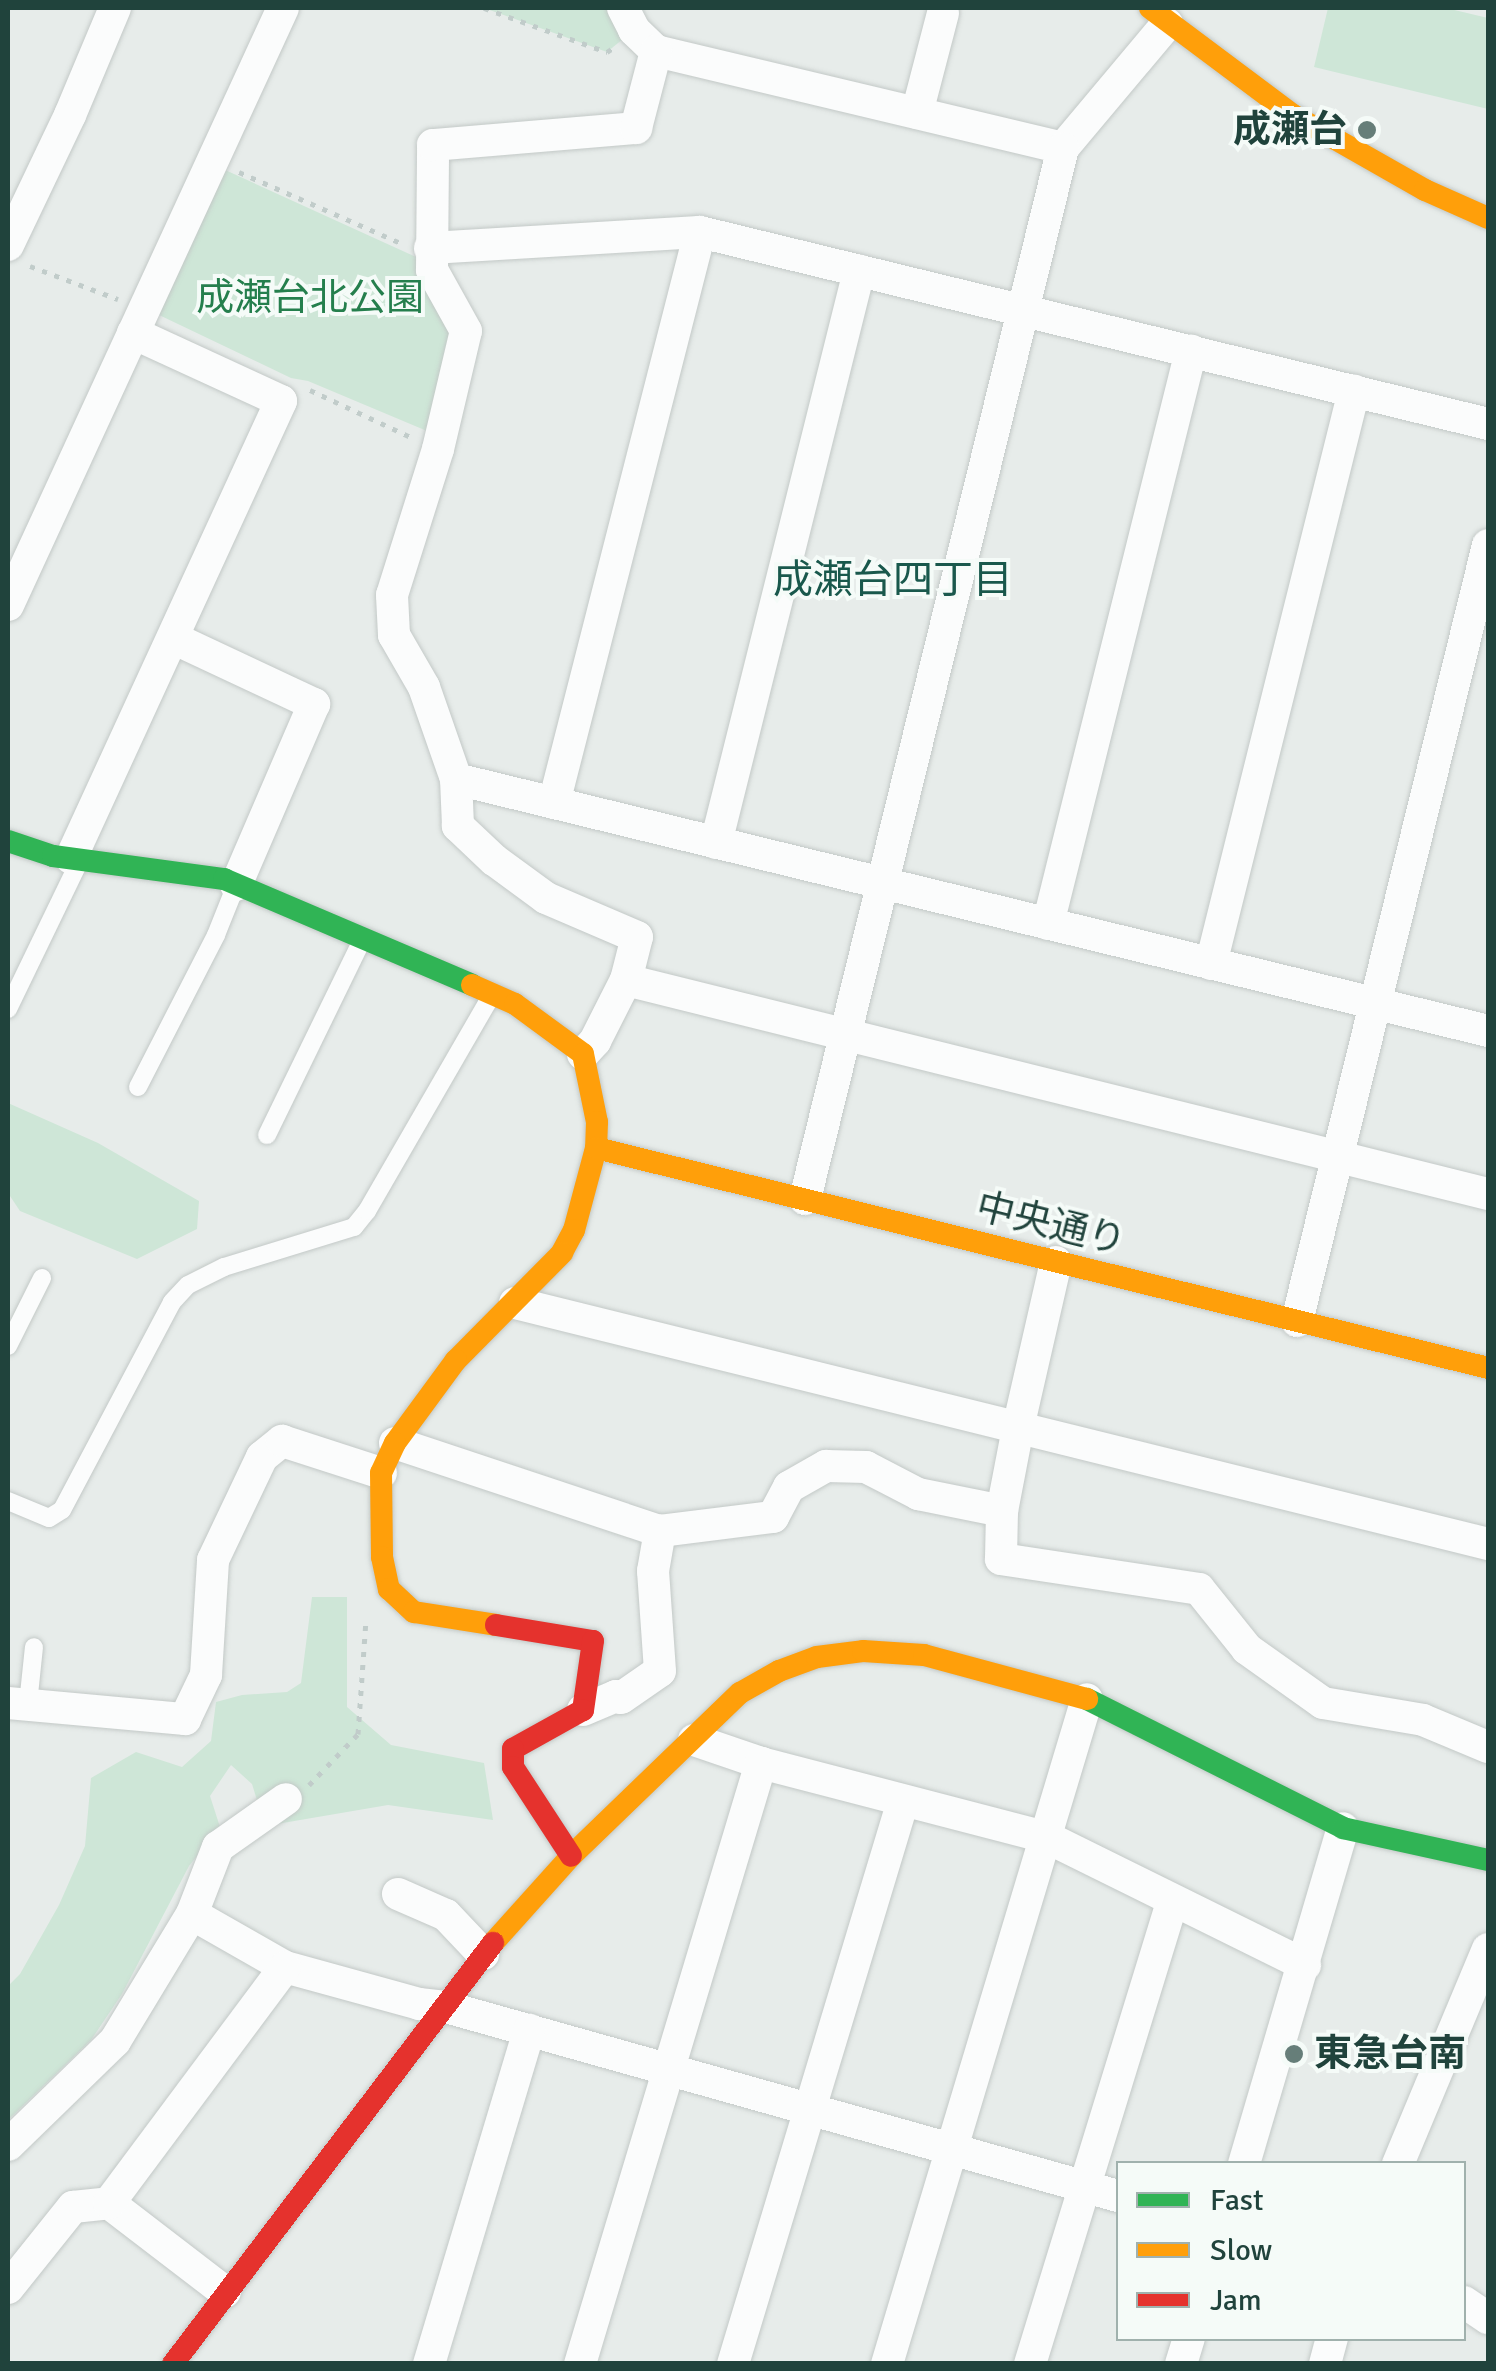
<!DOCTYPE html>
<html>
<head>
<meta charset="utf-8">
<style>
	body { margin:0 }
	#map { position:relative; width:1496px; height:2371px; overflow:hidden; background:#e7ecea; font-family:Signika,"Noto Sans JP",sans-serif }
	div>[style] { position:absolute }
	.green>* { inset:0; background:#cee6d7 }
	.path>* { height:5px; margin-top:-2.5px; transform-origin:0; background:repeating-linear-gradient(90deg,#c1ccca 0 5px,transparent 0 13px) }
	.roads { filter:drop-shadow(0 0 2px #c3c9c7) drop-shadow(0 0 2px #c3c9c7) }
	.lane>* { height:18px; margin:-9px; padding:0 9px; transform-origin:9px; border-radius:9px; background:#fbfcfc }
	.street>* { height:32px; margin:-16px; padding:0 16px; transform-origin:16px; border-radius:16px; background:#fbfcfc }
	.fast>* { height:22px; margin:-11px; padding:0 11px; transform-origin:11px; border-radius:11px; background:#30b455 }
	.slow>* { height:22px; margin:-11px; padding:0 11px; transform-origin:11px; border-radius:11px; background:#ff9f0a }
	.jam>* { height:22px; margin:-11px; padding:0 11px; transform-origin:11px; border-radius:11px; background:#e5322d }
	.dots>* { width:28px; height:28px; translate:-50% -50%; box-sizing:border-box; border:5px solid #f5fbf8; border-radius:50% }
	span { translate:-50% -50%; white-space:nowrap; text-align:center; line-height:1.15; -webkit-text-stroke:8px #f5fbf8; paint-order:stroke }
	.poi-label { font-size:38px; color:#20433c; font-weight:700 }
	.right { translate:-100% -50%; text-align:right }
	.left { translate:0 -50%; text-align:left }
	.park-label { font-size:38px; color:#257f4d }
	.street-label { font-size:38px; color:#20433c }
	.neighbourhood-label { font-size:40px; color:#19584c }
	.frame { position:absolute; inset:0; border:10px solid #20433c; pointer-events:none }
	.legend { position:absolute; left:1116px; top:2161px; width:350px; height:180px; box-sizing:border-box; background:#f5fbf8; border:2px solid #a0b1ad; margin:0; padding:12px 18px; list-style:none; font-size:30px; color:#20433c }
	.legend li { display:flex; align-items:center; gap:20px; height:50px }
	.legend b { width:50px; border:2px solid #a0b1ad }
</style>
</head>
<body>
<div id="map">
	<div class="green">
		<div style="clip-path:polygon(484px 8px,623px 8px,634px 30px,607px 52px)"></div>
		<div style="clip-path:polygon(1328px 8px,1446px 8px,1488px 18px,1488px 109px,1314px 67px)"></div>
		<div style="clip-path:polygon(223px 169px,416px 257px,450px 332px,427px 431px,308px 381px,291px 378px,157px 314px)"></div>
		<div style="clip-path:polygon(8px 1103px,98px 1143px,199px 1201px,197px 1229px,137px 1259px,20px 1211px,8px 1193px)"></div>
		<div style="clip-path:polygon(312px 1597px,347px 1597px,347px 1707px,391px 1745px,484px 1763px,493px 1820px,388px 1805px,265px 1826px,252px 1784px,231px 1765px,210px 1796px,220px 1827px,189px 1866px,122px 1994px,91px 2040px,8px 2120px,8px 1986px,20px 1974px,59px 1905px,85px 1846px,91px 1778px,136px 1752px,182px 1767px,211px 1741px,216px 1702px,242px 1695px,287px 1692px,301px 1683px)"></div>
	</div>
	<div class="path">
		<div style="left:484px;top:8px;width:131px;rotate:19.7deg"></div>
		<div style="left:607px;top:52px;width:7px;rotate:-34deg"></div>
		<div style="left:239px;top:172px;width:179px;rotate:23.7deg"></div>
		<div style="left:30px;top:266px;width:94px;rotate:20.6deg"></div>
		<div style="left:310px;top:390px;width:114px;rotate:25deg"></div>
		<div style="left:309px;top:1785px;width:71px;rotate:-46.1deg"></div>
		<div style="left:358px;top:1734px;width:113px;rotate:-86deg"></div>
	</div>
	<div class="roads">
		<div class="lane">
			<div style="left:8px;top:1009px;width:161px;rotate:-64.2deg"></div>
			<div style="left:138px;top:1087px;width:171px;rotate:-62.8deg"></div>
			<div style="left:216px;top:935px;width:54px;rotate:-68.2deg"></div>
			<div style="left:267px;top:1135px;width:215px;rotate:-64deg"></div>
			<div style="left:8px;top:1346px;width:76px;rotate:-63.4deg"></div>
			<div style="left:8px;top:1501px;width:44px;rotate:22.5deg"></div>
			<div style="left:49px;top:1518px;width:15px;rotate:-32deg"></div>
			<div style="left:62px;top:1510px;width:235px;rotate:-62.1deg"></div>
			<div style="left:172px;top:1302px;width:23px;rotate:-47deg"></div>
			<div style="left:188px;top:1285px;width:40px;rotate:-26.6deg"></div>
			<div style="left:224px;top:1267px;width:136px;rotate:-17.1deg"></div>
			<div style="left:354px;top:1227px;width:21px;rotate:-51deg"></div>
			<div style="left:367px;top:1211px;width:248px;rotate:-60deg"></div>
			<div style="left:28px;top:1704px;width:57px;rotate:-84deg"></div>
		</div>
		<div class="street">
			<div style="left:623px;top:8px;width:25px;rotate:63deg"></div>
			<div style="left:634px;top:30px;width:30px;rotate:44deg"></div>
			<div style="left:656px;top:51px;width:418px;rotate:13.4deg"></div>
			<div style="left:1063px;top:148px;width:162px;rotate:-50deg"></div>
			<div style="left:917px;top:113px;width:103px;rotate:-75.4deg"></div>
			<div style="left:8px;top:245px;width:144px;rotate:-64.5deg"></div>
			<div style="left:70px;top:115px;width:116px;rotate:-67.2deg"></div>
			<div style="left:430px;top:248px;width:270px;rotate:-3.4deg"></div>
			<div style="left:700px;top:232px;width:811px;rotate:13.69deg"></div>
			<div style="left:8px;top:605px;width:657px;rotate:-65.27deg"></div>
			<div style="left:173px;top:638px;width:156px;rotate:25.1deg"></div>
			<div style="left:314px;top:704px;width:197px;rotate:113.3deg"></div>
			<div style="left:456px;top:779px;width:1062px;rotate:13.72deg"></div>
			<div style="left:554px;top:803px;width:589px;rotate:-75.66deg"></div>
			<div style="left:716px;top:843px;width:590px;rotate:-75.96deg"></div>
			<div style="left:71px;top:858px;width:503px;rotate:-65.32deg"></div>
			<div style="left:281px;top:401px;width:163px;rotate:-155.3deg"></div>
			<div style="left:1048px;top:924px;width:591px;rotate:-75.99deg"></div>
			<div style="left:1211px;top:964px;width:591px;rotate:-75.99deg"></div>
			<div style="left:626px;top:980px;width:888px;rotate:13.94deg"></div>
			<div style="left:583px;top:1054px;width:18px;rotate:-47deg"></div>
			<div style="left:595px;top:1041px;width:68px;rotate:-63.1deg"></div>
			<div style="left:626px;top:980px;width:44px;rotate:-75.7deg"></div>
			<div style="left:637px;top:937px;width:99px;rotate:-156.8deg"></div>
			<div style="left:546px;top:898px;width:64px;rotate:-143.8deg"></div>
			<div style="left:494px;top:860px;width:50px;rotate:-136.6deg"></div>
			<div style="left:458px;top:826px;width:47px;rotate:-92.4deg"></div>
			<div style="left:456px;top:779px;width:97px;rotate:-109.2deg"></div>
			<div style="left:424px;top:687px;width:60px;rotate:-120deg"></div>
			<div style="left:394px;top:635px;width:40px;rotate:-92.9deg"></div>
			<div style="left:392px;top:595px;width:153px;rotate:-72.5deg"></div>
			<div style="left:438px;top:449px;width:121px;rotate:-76.7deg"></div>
			<div style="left:466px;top:331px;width:70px;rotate:-119.1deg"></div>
			<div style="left:432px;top:270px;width:125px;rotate:-89.5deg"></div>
			<div style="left:433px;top:145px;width:204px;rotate:-4.8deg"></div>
			<div style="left:636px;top:128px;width:80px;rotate:-75.4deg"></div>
			<div style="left:805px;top:1199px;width:1082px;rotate:-76.21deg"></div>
			<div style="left:1056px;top:1262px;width:170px;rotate:102.9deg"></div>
			<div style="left:1018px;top:1428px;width:85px;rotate:100.9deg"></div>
			<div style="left:1002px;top:1511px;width:48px;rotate:91.2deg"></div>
			<div style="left:1001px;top:1559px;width:200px;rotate:8.6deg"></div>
			<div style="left:1199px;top:1589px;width:77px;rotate:51.3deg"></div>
			<div style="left:1247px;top:1649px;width:93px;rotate:35.4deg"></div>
			<div style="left:1323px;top:1703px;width:101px;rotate:9.6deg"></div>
			<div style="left:1423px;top:1720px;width:70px;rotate:22.6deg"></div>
			<div style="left:515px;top:1303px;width:1002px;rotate:13.91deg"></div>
			<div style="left:1297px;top:1321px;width:799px;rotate:-76.17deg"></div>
			<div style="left:395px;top:1443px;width:279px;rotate:18.4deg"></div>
			<div style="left:660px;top:1531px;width:114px;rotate:-7.1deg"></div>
			<div style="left:773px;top:1517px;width:34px;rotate:-62deg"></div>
			<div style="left:789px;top:1487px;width:43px;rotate:-29.6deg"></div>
			<div style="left:826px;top:1466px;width:40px;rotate:1.4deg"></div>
			<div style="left:866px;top:1467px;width:59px;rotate:27.4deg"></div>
			<div style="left:918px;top:1494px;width:86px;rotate:11.4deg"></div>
			<div style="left:8px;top:1703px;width:178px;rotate:5.2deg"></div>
			<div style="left:185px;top:1719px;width:49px;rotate:-64.5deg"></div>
			<div style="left:206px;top:1675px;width:115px;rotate:-86.5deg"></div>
			<div style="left:213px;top:1560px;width:114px;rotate:-64.6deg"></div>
			<div style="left:262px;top:1457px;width:26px;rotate:-39deg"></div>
			<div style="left:282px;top:1441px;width:104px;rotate:17.9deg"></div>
			<div style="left:583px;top:1710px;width:36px;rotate:-23deg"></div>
			<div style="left:616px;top:1696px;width:5px;rotate:22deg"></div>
			<div style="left:621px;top:1698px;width:47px;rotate:-34.7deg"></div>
			<div style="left:660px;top:1671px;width:100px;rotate:-94deg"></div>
			<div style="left:653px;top:1571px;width:41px;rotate:-80.1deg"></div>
			<div style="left:694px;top:1740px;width:71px;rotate:18.9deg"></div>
			<div style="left:761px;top:1763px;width:294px;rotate:14.6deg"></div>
			<div style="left:1046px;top:1837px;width:289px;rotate:26.3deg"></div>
			<div style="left:398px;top:1894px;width:52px;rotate:23.6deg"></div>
			<div style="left:446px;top:1915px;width:54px;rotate:46.5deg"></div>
			<div style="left:192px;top:1914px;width:72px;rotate:-68.8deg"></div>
			<div style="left:218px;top:1847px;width:83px;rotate:-35.2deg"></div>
			<div style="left:8px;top:2145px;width:149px;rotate:-44.2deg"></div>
			<div style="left:115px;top:2041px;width:149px;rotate:-58.8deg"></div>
			<div style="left:192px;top:1914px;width:107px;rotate:29.7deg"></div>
			<div style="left:285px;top:1967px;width:139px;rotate:15.4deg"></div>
			<div style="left:419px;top:2004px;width:27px;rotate:6deg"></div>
			<div style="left:446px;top:2007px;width:698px;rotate:15.71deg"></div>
			<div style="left:1244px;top:2164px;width:350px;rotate:-73.6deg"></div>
			<div style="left:1398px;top:2164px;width:233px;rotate:-67.3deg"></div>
			<div style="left:109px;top:2203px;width:146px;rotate:37.5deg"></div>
			<div style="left:8px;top:2288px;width:104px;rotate:-51.3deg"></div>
			<div style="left:73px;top:2207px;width:36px;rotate:-6deg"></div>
			<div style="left:109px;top:2203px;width:294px;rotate:-53.3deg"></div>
			<div style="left:1464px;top:2302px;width:29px;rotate:34deg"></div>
			<div style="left:429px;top:2364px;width:349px;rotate:-73.3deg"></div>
			<div style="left:580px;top:2364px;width:628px;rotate:-73.24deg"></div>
			<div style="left:733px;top:2364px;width:588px;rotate:-73.2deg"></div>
			<div style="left:887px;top:2364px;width:694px;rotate:-73.26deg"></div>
			<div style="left:1030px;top:2364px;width:484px;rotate:-72.9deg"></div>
			<div style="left:1181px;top:2364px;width:27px;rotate:-73deg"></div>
			<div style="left:1325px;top:2364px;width:27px;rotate:-75deg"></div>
		</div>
		<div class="fast">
			<div style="left:8px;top:841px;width:47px;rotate:18.4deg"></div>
			<div style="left:53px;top:856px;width:173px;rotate:7.7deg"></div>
			<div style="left:224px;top:879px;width:270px;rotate:23.1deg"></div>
			<div style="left:1087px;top:1699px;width:287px;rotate:26.7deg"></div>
			<div style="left:1343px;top:1828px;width:148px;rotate:12.4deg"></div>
		</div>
		<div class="slow">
			<div style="left:1150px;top:8px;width:179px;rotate:36.8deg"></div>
			<div style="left:1293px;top:115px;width:152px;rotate:29.6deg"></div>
			<div style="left:1425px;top:190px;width:69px;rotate:24deg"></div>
			<div style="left:472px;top:985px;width:47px;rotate:23.8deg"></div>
			<div style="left:515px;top:1004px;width:84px;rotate:36.3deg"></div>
			<div style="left:583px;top:1054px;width:69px;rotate:78.4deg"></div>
			<div style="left:597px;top:1122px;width:26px;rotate:92deg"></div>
			<div style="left:596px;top:1148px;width:85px;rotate:105deg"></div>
			<div style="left:574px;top:1230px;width:26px;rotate:118deg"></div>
			<div style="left:562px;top:1253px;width:151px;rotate:134.7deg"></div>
			<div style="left:456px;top:1360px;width:103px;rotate:126.3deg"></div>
			<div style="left:395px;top:1443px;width:33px;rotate:115deg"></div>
			<div style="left:381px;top:1473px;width:84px;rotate:89.3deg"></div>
			<div style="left:382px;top:1557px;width:33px;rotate:78deg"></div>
			<div style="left:389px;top:1589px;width:34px;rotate:43deg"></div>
			<div style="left:414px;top:1612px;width:83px;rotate:9deg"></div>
			<div style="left:596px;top:1148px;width:919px;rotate:13.85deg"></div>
			<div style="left:493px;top:1943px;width:117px;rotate:-48.1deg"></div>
			<div style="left:571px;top:1856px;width:235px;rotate:-44deg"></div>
			<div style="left:740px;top:1693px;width:45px;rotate:-29.4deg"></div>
			<div style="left:779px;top:1671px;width:40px;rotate:-20.2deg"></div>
			<div style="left:817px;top:1657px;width:46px;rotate:-7.4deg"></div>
			<div style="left:863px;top:1651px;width:61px;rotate:3.8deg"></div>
			<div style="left:924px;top:1655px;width:169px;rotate:15.1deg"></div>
		</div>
		<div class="jam">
			<div style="left:496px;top:1625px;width:98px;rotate:9.4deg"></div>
			<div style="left:593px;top:1641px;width:70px;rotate:98.2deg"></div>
			<div style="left:583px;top:1710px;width:80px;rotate:150.9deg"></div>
			<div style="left:513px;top:1749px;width:18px;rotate:90deg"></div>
			<div style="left:513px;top:1767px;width:106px;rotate:56.9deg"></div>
			<div style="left:173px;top:2364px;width:529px;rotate:-52.76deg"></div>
		</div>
	</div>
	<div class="dots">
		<div style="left:1367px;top:130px;background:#667e79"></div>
		<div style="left:1294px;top:2054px;background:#667e79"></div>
	</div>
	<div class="poi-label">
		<span class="right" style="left:1347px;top:130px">成瀬台</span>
		<span class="left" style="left:1314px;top:2054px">東急台南</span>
	</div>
	<div class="park-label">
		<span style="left:310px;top:298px">成瀬台北公園</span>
	</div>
	<div class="street-label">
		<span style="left:1051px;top:1224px;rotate:14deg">中央通り</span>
	</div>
	<div class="neighbourhood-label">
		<span style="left:893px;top:580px">成瀬台四丁目</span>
	</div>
	<div class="frame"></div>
	<ul class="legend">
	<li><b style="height:12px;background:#30b455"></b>Fast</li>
	<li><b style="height:12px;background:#ff9f0a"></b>Slow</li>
	<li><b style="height:12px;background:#e5322d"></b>Jam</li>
	</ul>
</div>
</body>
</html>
